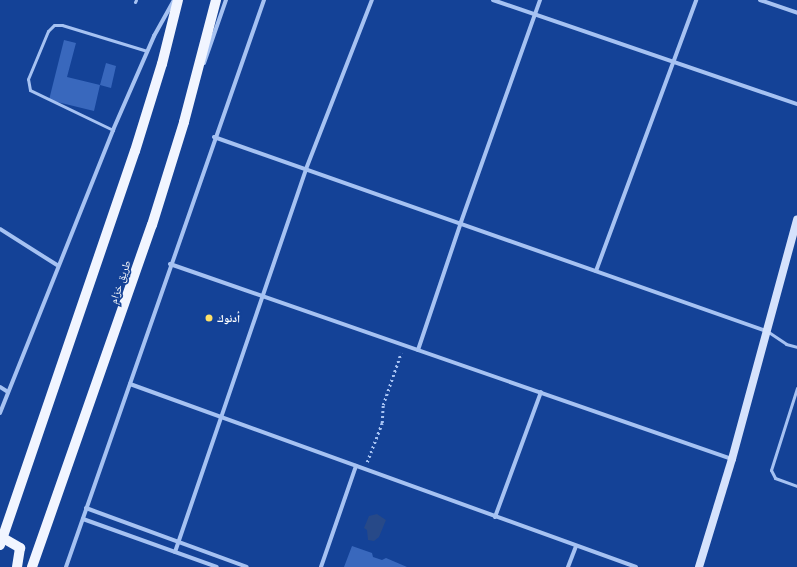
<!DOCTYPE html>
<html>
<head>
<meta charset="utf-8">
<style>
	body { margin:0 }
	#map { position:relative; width:797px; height:567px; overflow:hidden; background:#144297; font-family:"PT Sans","Noto Naskh Arabic",sans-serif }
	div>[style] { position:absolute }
	.water>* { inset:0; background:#274988 }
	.building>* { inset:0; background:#3968bd }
	.path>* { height:2.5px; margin-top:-1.25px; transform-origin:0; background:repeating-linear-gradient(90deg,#a6c2f2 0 2px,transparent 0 5px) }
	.lane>* { height:3px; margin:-1.5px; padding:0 1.5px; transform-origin:1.5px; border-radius:1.5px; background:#a6c2f2 }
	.street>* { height:4px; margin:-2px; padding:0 2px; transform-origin:2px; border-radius:2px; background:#a6c2f2 }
	.secondary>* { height:8px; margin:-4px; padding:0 4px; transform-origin:4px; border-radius:4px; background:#d5e2fc }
	.primary>* { height:10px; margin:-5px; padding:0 5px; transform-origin:5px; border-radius:5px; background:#f1f5ff }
	.dots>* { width:11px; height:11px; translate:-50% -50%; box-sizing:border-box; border:2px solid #144297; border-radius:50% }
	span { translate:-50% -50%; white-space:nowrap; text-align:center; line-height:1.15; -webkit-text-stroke:3.5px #144297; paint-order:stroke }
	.street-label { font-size:11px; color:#fff }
	.poi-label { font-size:11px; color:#fff; font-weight:700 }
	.left { translate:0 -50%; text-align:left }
</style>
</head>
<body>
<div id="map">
	<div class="water">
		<div style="clip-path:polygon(377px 514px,386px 520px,379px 537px,374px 541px,368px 540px,367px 530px,364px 528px,369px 516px)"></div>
	</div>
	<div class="building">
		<div style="clip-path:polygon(64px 40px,76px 43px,67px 77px,100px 85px,94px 111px,49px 100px)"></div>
		<div style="clip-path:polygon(106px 63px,116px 66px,111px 88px,100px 85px)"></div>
		<div style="clip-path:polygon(352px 546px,372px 553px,373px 557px,382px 560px,386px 558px,407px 567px,344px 567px)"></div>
	</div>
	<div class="path">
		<div style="left:367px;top:462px;width:42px;rotate:-69deg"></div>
		<div style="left:382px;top:423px;width:18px;rotate:-87deg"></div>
		<div style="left:383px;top:405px;width:55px;rotate:-70.9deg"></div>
	</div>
	<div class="lane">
		<div style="left:135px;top:2px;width:2px;rotate:-63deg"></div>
		<div style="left:113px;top:130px;width:92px;rotate:-154.3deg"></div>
		<div style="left:30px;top:90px;width:11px;rotate:-100deg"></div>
		<div style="left:28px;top:79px;width:52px;rotate:-67.4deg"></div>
		<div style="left:48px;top:31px;width:8px;rotate:-45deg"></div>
		<div style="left:54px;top:25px;width:8px"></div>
		<div style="left:62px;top:25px;width:89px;rotate:17deg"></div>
		<div style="left:767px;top:331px;width:23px;rotate:34deg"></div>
		<div style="left:786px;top:344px;width:11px;rotate:15deg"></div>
		<div style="left:797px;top:388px;width:86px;rotate:107.6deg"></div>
		<div style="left:771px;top:470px;width:9px;rotate:63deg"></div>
		<div style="left:775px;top:478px;width:23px;rotate:20deg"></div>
	</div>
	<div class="street">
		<div style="left:493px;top:0;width:321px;rotate:18.9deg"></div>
		<div style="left:760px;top:0;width:39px;rotate:19deg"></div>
		<div style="left:204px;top:63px;width:67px;rotate:-70.8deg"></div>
		<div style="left:214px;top:137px;width:585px;rotate:19.36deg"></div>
		<div style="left:0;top:229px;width:67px;rotate:32.3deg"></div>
		<div style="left:170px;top:264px;width:595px;rotate:19.14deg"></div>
		<div style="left:596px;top:271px;width:289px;rotate:-69.7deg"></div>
		<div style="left:418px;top:350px;width:135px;rotate:-71.4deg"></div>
		<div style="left:461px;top:222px;width:236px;rotate:-70.4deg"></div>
		<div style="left:130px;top:384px;width:538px;rotate:19.88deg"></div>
		<div style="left:0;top:387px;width:9px;rotate:32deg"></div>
		<div style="left:0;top:413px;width:305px;rotate:-68.2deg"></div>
		<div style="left:113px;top:130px;width:103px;rotate:-66.4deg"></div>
		<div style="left:154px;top:36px;width:41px;rotate:-60.9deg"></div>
		<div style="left:86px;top:508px;width:171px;rotate:20.1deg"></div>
		<div style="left:495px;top:517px;width:133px;rotate:-69.8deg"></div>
		<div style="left:83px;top:519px;width:142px;rotate:19.7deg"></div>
		<div style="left:175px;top:552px;width:405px;rotate:-71.1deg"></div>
		<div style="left:306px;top:169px;width:181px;rotate:-68.7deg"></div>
		<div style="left:66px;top:567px;width:601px;rotate:-70.75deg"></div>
		<div style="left:321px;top:567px;width:107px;rotate:-70.9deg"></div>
		<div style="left:568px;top:567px;width:22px;rotate:-69deg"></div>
	</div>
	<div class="secondary">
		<div style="left:699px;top:567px;width:113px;rotate:-73deg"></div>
		<div style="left:732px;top:459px;width:248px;rotate:-74.8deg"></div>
	</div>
	<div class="primary">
		<div style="left:3px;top:538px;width:20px;rotate:30deg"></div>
		<div style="left:20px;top:548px;width:19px;rotate:99deg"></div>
		<div style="left:0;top:545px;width:416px;rotate:-71.1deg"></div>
		<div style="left:135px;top:151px;width:91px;rotate:-72.8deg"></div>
		<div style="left:162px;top:64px;width:66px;rotate:-76deg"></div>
		<div style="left:32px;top:567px;width:362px;rotate:-70.7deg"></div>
		<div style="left:152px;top:225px;width:108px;rotate:-72.7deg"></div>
		<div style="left:184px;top:122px;width:126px;rotate:-75.3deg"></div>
	</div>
	<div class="dots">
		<div style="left:209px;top:318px;background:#ffe167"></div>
	</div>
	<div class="street-label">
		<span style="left:120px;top:282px;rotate:-71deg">طريق خزام</span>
	</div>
	<div class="poi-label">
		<span class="left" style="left:217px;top:318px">أدنوك</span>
	</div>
</div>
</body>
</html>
